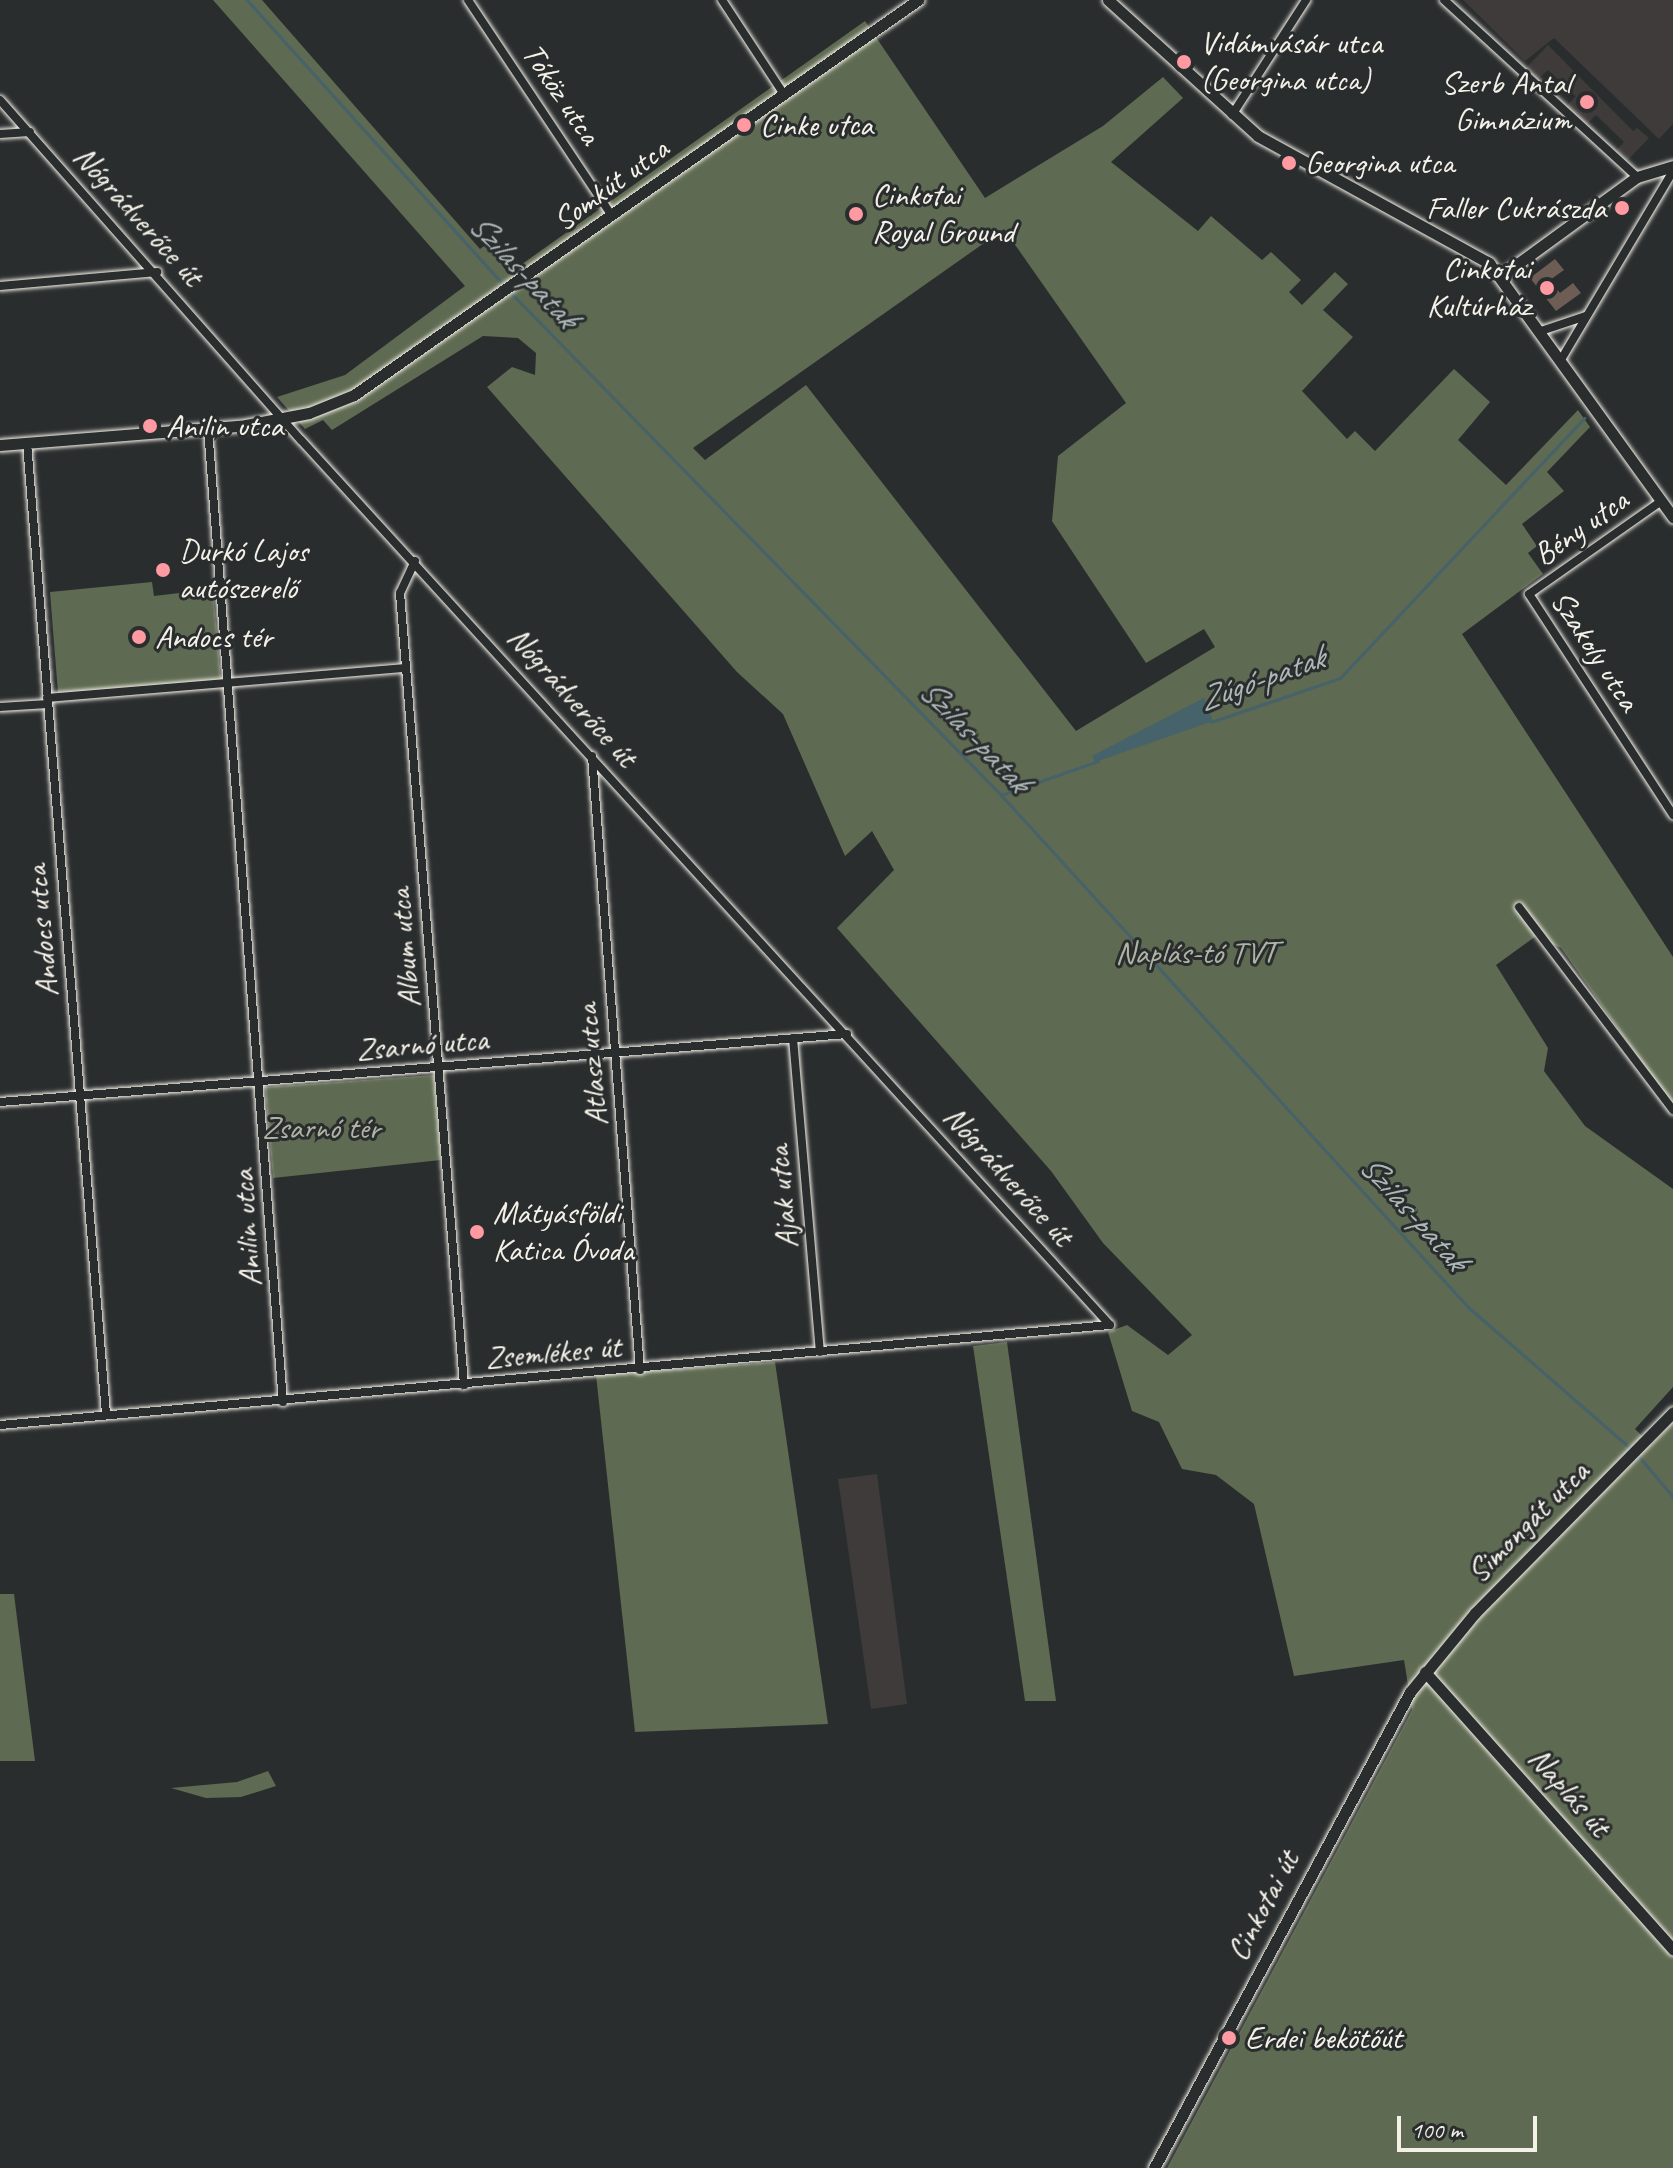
<!DOCTYPE html>
<html>
<head>
<meta charset="utf-8">
<style>
	body { margin:0 }
	#map { position:relative; width:1673px; height:2168px; overflow:hidden; background:#2a2d2e; font-family:Caveat,sans-serif }
	div>[style] { position:absolute }
	.built>* { inset:0; background:#3e3b3a }
	.green>* { inset:0; background:#5e6a51 }
	.water>* { inset:0; background:#46626a }
	.stream>* { height:3px; margin:-1.5px; padding:0 1.5px; transform-origin:1.5px; border-radius:1.5px; background:#46626a }
	.building>* { inset:0; background:#6e5d55 }
	.roads { filter:drop-shadow(0 0 2px #f4f1e8) drop-shadow(0 0 2px #f4f1e8) }
	.street>* { height:8px; margin:-4px; padding:0 4px; transform-origin:4px; border-radius:4px; background:#2a2d2e }
	.secondary>* { height:11px; margin:-5.5px; padding:0 5.5px; transform-origin:5.5px; border-radius:5.5px; background:#2a2d2e }
	.dots>* { width:22px; height:22px; translate:-50% -50%; box-sizing:border-box; border:4px solid #2a2d2e; border-radius:50% }
	span { translate:-50% -50%; white-space:nowrap; text-align:center; line-height:1.15; -webkit-text-stroke:6px #2a2d2e; paint-order:stroke }
	.poi-label { font-size:32px; color:#f4f1e8 }
	.left { translate:0 -50%; text-align:left }
	.right { translate:-100% -50%; text-align:right }
	.street-label { font-size:32px; color:#f4f1e8 }
	.park-label { font-size:32px; color:#b0b4a4 }
	.water-label { font-size:34px; color:#aeb8b6; font-style:italic }
	.scale { position:absolute; left:1397px; top:2116px; width:140px; height:36px; box-sizing:border-box; border:4px solid #f4f1e8; border-top:0; padding-left:10px; font-size:24px; line-height:28px; white-space:nowrap; color:#f4f1e8; -webkit-text-stroke:6px #2a2d2e; paint-order:stroke }
</style>
</head>
<body>
<div id="map">
	<div class="built">
		<div style="clip-path:polygon(1463px 0,1673px 0,1673px 124px,1659px 139px,1554px 38px,1525px 61px)"></div>
		<div style="clip-path:polygon(1548px 45px,1633px 131px,1637px 128px,1649px 138px,1625px 163px,1614px 153px,1624px 142px,1596px 115px,1585px 126px,1566px 107px,1576px 96px,1558px 86px,1561px 82px,1548px 70px,1538px 79px,1526px 68px)"></div>
		<div style="clip-path:polygon(877px 1474px,907px 1704px,871px 1709px,838px 1479px)"></div>
	</div>
	<div class="green">
		<div style="clip-path:polygon(evenodd,213px 0,262px 0,480px 249px,488px 243px,508px 274px,865px 21px,985px 198px,1103px 126px,1163px 77px,1183px 98px,1111px 162px,1198px 231px,1211px 216px,1262px 260px,1271px 252px,1301px 280px,1289px 292px,1302px 305px,1335px 272px,1348px 284px,1323px 310px,1353px 337px,1302px 391px,1347px 439px,1355px 431px,1375px 451px,1454px 369px,1490px 402px,1458px 440px,1506px 485px,1578px 410px,1590px 427px,1547px 472px,1564px 491px,1522px 524px,1537px 546px,1528px 553px,1543px 574px,1462px 634px,1673px 957px,1673px 1106px,1561px 948px,1536px 936px,1496px 965px,1548px 1048px,1544px 1071px,1585px 1126px,1673px 1189px,1673px 1387px,1635px 1429px,1651px 1445px,1673px 1422px,1673px 2168px,1167px 2168px,1412px 1710px,1404px 1660px,1294px 1676px,1254px 1504px,1216px 1475px,1182px 1469px,1159px 1422px,1132px 1411px,1108px 1332px,1127px 1325px,1168px 1355px,1192px 1335px,1103px 1243px,1051px 1171px,837px 928px,894px 870px,872px 831px,845px 856px,783px 714px,737px 672px,487px 387px,512px 367px,535px 375px,536px 353px,518px 338px,483px 336px,332px 430px,323px 420px,305px 429px,277px 397px,345px 375px,465px 286px,213px 0,1004px 229px,1126px 403px,1058px 456px,1052px 521px,1146px 663px,1204px 629px,1215px 647px,1076px 731px,806px 385px,705px 460px,693px 448px,1004px 229px)"></div>
		<div style="clip-path:polygon(152px 582px,154px 596px,213px 589px,221px 681px,58px 693px,50px 592px)"></div>
		<div style="clip-path:polygon(434px 1075px,441px 1160px,273px 1178px,265px 1087px)"></div>
		<div style="clip-path:polygon(1007px 1342px,1056px 1701px,1025px 1701px,973px 1346px)"></div>
		<div style="clip-path:polygon(775px 1362px,828px 1724px,635px 1732px,596px 1375px)"></div>
		<div style="clip-path:polygon(0 1594px,14px 1594px,35px 1761px,0 1761px)"></div>
		<div style="clip-path:polygon(268px 1771px,276px 1786px,241px 1797px,206px 1798px,171px 1788px,237px 1782px)"></div>
	</div>
	<div class="water">
		<div style="clip-path:polygon(1204px 698px,1213px 721px,1095px 762px,1092px 756px)"></div>
	</div>
	<div class="stream">
		<div style="left:247px;top:0;width:384px;rotate:48deg"></div>
		<div style="left:509px;top:291px;width:704px;rotate:45.69deg"></div>
		<div style="left:1001px;top:795px;width:693px;rotate:47.63deg"></div>
		<div style="left:1468px;top:1307px;width:215px;rotate:41deg"></div>
		<div style="left:1211px;top:722px;width:136px;rotate:-18.8deg"></div>
		<div style="left:1340px;top:678px;width:357px;rotate:-46.8deg"></div>
		<div style="left:1001px;top:795px;width:103px;rotate:-19.3deg"></div>
		<div style="left:1636px;top:1453px;width:57px;rotate:49.9deg"></div>
	</div>
	<div class="building">
		<div style="clip-path:polygon(1555px 259px,1564px 270px,1550px 280px,1560px 293px,1573px 283px,1581px 293px,1556px 311px,1530px 278px)"></div>
	</div>
	<div class="roads">
		<div class="street">
			<div style="left:468px;top:0;width:260px;rotate:56.3deg"></div>
			<div style="left:722px;top:0;width:111px;rotate:56.7deg"></div>
			<div style="left:1444px;top:0;width:262px;rotate:42.5deg"></div>
			<div style="left:0;top:100px;width:454px;rotate:48.5deg"></div>
			<div style="left:301px;top:440px;width:1199px;rotate:47.57deg"></div>
			<div style="left:1110px;top:1325px;width:1114px;rotate:174.85deg"></div>
			<div style="left:1232px;top:115px;width:137px;rotate:-57.2deg"></div>
			<div style="left:0;top:134px;width:30px;rotate:-4deg"></div>
			<div style="left:0;top:286px;width:158px;rotate:-5.1deg"></div>
			<div style="left:1541px;top:331px;width:47px;rotate:-18.4deg"></div>
			<div style="left:1562px;top:358px;width:217px;rotate:-59.3deg"></div>
			<div style="left:208px;top:428px;width:977px;rotate:85.6deg"></div>
			<div style="left:27px;top:443px;width:975px;rotate:85.35deg"></div>
			<div style="left:1660px;top:502px;width:160px;rotate:144.9deg"></div>
			<div style="left:1529px;top:594px;width:264px;rotate:56.9deg"></div>
			<div style="left:415px;top:561px;width:35px;rotate:115deg"></div>
			<div style="left:400px;top:593px;width:795px;rotate:85.38deg"></div>
			<div style="left:47px;top:698px;width:360px;rotate:-4.8deg"></div>
			<div style="left:0;top:707px;width:48px;rotate:-3.6deg"></div>
			<div style="left:592px;top:756px;width:616px;rotate:85.53deg"></div>
			<div style="left:1519px;top:907px;width:255px;rotate:52.8deg"></div>
			<div style="left:793px;top:1038px;width:315px;rotate:85.1deg"></div>
			<div style="left:0;top:1102px;width:850px;rotate:-4.59deg"></div>
		</div>
		<div class="secondary">
			<div style="left:1108px;top:0;width:202px;rotate:42.2deg"></div>
			<div style="left:1258px;top:136px;width:264px;rotate:28.8deg"></div>
			<div style="left:1489px;top:263px;width:314px;rotate:54.1deg"></div>
			<div style="left:1501px;top:276px;width:168px;rotate:-36.1deg"></div>
			<div style="left:1637px;top:177px;width:38px;rotate:-17deg"></div>
			<div style="left:0;top:445px;width:247px;rotate:-4.6deg"></div>
			<div style="left:246px;top:425px;width:64px;rotate:-10.8deg"></div>
			<div style="left:309px;top:413px;width:48px;rotate:-21.8deg"></div>
			<div style="left:354px;top:395px;width:689px;rotate:-35.01deg"></div>
			<div style="left:1425px;top:1672px;width:372px;rotate:48.2deg"></div>
			<div style="left:1154px;top:2168px;width:540px;rotate:-61.73deg"></div>
			<div style="left:1410px;top:1692px;width:102px;rotate:-50.6deg"></div>
			<div style="left:1475px;top:1613px;width:282px;rotate:-45.4deg"></div>
		</div>
	</div>
	<div class="dots">
		<div style="left:1184px;top:62px;background:#ff9aa2"></div>
		<div style="left:1587px;top:102px;background:#ff9aa2"></div>
		<div style="left:744px;top:125px;background:#ff9aa2"></div>
		<div style="left:1289px;top:163px;background:#ff9aa2"></div>
		<div style="left:1622px;top:208px;background:#ff9aa2"></div>
		<div style="left:856px;top:214px;background:#ff9aa2"></div>
		<div style="left:1547px;top:288px;background:#ff9aa2"></div>
		<div style="left:150px;top:426px;background:#ff9aa2"></div>
		<div style="left:163px;top:570px;background:#ff9aa2"></div>
		<div style="left:139px;top:637px;background:#ff9aa2"></div>
		<div style="left:477px;top:1232px;background:#ff9aa2"></div>
		<div style="left:1229px;top:2038px;background:#ff9aa2"></div>
	</div>
	<div class="poi-label">
		<span class="left" style="left:1200px;top:62px">Vidámvásár utca<br>(Georgina utca)</span>
		<span class="right" style="left:1571px;top:102px">Szerb Antal<br>Gimnázium</span>
		<span class="left" style="left:760px;top:125px">Cinke utca</span>
		<span class="left" style="left:1305px;top:163px">Georgina utca</span>
		<span class="left" style="left:872px;top:214px">Cinkotai<br>Royal Ground</span>
		<span class="right" style="left:1606px;top:208px">Faller Cukrászda</span>
		<span class="right" style="left:1531px;top:288px">Cinkotai<br>Kultúrház</span>
		<span class="left" style="left:166px;top:426px">Anilin utca</span>
		<span class="left" style="left:179px;top:570px">Durkó Lajos<br>autószerelő</span>
		<span class="left" style="left:155px;top:637px">Andocs tér</span>
		<span class="left" style="left:493px;top:1232px">Mátyásföldi<br>Katica Óvoda</span>
		<span class="left" style="left:1245px;top:2038px">Erdei bekötőút</span>
	</div>
	<div class="street-label">
		<span style="left:561px;top:94px;rotate:56deg">Tóköz utca</span>
		<span style="left:611px;top:185px;rotate:-36deg">Somkút utca</span>
		<span style="left:138px;top:216px;rotate:48deg">Nógrádverőce út</span>
		<span style="left:1581px;top:528px;rotate:-35deg">Bény utca</span>
		<span style="left:1595px;top:651px;rotate:57deg">Szakoly utca</span>
		<span style="left:572px;top:697px;rotate:48deg">Nógrádverőce út</span>
		<span style="left:42px;top:931px;rotate:-95deg">Andocs utca</span>
		<span style="left:405px;top:948px;rotate:-95deg">Album utca</span>
		<span style="left:422px;top:1045px;rotate:-5deg">Zsarnó utca</span>
		<span style="left:592px;top:1065px;rotate:-95deg">Atlasz utca</span>
		<span style="left:1008px;top:1176px;rotate:48deg">Nógrádverőce út</span>
		<span style="left:783px;top:1197px;rotate:-95deg">Ajak utca</span>
		<span style="left:247px;top:1228px;rotate:-94deg">Anilin utca</span>
		<span style="left:553px;top:1353px;rotate:-5deg">Zsemlékes út</span>
		<span style="left:1528px;top:1522px;rotate:-45deg">Simongát utca</span>
		<span style="left:1569px;top:1792px;rotate:49deg">Naplás út</span>
		<span style="left:1263px;top:1906px;rotate:-62deg">Cinkotai út</span>
	</div>
	<div class="park-label">
		<span style="left:1196px;top:953px">Naplás-tó TVT</span>
		<span style="left:321px;top:1128px">Zsarnó tér</span>
	</div>
	<div class="water-label">
		<span style="left:524px;top:270px;rotate:47deg">Szilas-patak</span>
		<span style="left:1261px;top:678px;rotate:-20deg">Zúgó-patak</span>
		<span style="left:975px;top:735px;rotate:46deg">Szilas-patak</span>
		<span style="left:1414px;top:1212px;rotate:48deg">Szilas-patak</span>
	</div>
	<div class="scale">100 m</div>
</div>
</body>
</html>
